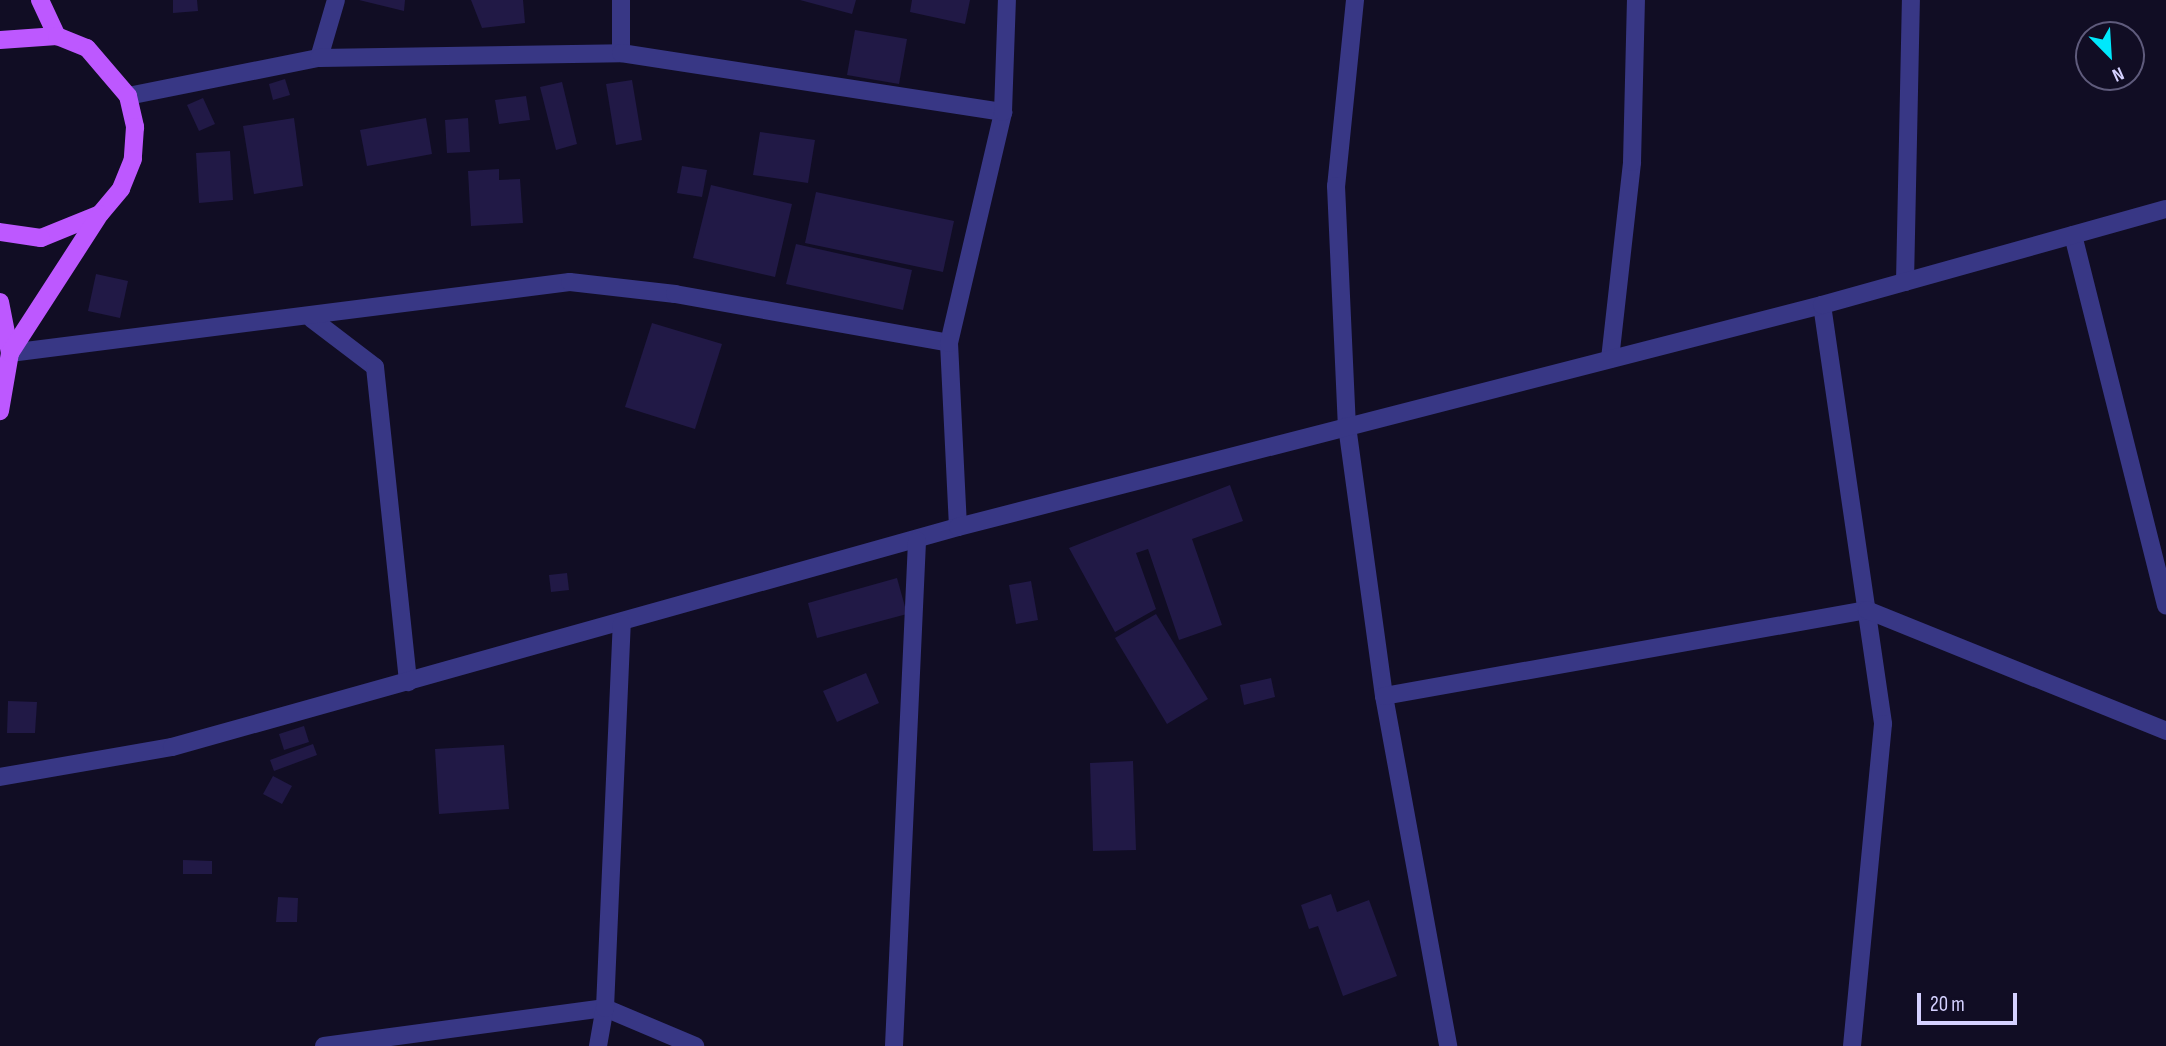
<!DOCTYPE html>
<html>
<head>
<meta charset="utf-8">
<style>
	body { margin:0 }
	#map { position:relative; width:2166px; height:1046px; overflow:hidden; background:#110d24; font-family:"Sofia Sans Condensed",sans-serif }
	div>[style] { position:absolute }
	.building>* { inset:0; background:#211946 }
	.minor>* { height:18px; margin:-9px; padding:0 9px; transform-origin:9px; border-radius:9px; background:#383785 }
	.major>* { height:18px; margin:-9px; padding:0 9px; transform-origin:9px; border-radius:9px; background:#bd58ff }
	span { translate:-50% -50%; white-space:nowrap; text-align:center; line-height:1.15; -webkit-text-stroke:5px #110d24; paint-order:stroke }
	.north { position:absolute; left:2075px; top:21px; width:70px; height:70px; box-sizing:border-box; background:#110d24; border:2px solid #5f5b7c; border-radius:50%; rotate:156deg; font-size:19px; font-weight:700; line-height:28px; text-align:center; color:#d5d1ff }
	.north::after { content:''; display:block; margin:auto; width:24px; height:32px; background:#00e8fc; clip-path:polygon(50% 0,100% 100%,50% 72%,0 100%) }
	.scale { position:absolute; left:1917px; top:993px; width:100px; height:32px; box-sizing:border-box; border:4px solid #d5d1ff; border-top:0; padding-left:9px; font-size:21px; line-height:24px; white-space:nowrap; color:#d5d1ff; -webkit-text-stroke:5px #110d24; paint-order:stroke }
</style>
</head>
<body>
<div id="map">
	<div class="building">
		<div style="clip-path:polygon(173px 0,197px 0,198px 11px,173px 13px)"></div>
		<div style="clip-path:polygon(359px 0,405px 0,404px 11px)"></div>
		<div style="clip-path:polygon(471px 0,523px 0,525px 23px,482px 28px)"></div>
		<div style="clip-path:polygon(800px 0,856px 0,852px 14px)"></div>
		<div style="clip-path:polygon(912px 0,970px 0,965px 24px,910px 12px)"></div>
		<div style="clip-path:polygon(855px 30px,907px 39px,899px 84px,847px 75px)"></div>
		<div style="clip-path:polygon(285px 79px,290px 95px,273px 100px,269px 84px)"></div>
		<div style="clip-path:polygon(632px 80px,642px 140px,616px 145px,606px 84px)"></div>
		<div style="clip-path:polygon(562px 82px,577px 144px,556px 150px,540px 87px)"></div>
		<div style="clip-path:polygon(526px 96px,530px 120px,499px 124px,495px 100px)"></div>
		<div style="clip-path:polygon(203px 98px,215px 124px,199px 131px,187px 105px)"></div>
		<div style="clip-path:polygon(294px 118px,303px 186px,254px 194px,243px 126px)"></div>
		<div style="clip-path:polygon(426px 118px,432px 154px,367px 166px,360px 130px)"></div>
		<div style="clip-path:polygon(468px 118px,470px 152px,447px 153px,445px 120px)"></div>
		<div style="clip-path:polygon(760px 132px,815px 140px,808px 183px,753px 175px)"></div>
		<div style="clip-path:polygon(230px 151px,233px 200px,199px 203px,196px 153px)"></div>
		<div style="clip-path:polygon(682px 166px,707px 170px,702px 197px,677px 193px)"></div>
		<div style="clip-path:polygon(499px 169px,499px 180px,520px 179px,523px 223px,471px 226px,468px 171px)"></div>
		<div style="clip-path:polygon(711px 185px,792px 204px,775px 277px,693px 258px)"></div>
		<div style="clip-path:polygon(816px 192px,954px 221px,943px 272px,805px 243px)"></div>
		<div style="clip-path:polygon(796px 244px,912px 270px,903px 310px,786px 284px)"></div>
		<div style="clip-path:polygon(96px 274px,128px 281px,120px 318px,88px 311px)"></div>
		<div style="clip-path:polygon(652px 323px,722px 344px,695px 429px,625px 407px)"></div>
		<div style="clip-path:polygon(1230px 485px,1243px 521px,1192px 539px,1222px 625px,1179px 640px,1148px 549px,1136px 553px,1156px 609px,1115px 632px,1069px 548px)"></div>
		<div style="clip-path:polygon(567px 573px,569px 590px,551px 592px,549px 575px)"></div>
		<div style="clip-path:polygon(897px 578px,907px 614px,817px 638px,808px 603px)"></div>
		<div style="clip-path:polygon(1031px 581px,1038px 620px,1016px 624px,1009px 585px)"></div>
		<div style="clip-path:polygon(1156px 614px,1208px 699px,1167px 724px,1115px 638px)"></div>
		<div style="clip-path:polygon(866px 673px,879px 703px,837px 722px,823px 691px)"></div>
		<div style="clip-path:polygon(1271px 678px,1275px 697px,1244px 705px,1240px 685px)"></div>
		<div style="clip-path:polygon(8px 701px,37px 702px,35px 733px,7px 733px)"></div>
		<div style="clip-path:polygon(304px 726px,309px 742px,284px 750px,279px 734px)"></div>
		<div style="clip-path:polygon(313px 744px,317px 755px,274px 771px,270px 760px)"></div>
		<div style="clip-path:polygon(504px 745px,509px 809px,439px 814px,435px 749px)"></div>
		<div style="clip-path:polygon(1133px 761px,1136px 850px,1093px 851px,1090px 763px)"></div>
		<div style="clip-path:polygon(273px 776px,292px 786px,282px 804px,263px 794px)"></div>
		<div style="clip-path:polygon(183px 860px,212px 861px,212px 874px,183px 874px)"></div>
		<div style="clip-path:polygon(1331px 894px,1337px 912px,1369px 900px,1397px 976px,1343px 996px,1318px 926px,1309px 929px,1301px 905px)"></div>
		<div style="clip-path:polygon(278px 897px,298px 898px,297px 922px,276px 922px)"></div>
	</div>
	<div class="minor">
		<div style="left:621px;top:0;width:53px;rotate:90deg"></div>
		<div style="left:1355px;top:0;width:187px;rotate:95.8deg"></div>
		<div style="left:1336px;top:186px;width:240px;rotate:87.4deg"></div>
		<div style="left:1347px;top:426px;width:273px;rotate:82.2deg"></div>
		<div style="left:1384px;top:696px;width:356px;rotate:79.6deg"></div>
		<div style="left:319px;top:58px;width:60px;rotate:-73.7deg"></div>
		<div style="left:128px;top:96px;width:195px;rotate:-11.3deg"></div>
		<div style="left:319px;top:58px;width:302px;rotate:-0.9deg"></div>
		<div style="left:621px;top:53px;width:387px;rotate:8.8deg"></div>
		<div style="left:2073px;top:235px;width:382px;rotate:75.9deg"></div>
		<div style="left:1905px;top:282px;width:282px;rotate:-88.8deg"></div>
		<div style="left:1822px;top:305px;width:423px;rotate:81.7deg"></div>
		<div style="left:1883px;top:724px;width:323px;rotate:95.5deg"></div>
		<div style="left:312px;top:319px;width:79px;rotate:37.3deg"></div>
		<div style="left:375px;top:367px;width:317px;rotate:84deg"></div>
		<div style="left:10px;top:353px;width:564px;rotate:-7.23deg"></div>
		<div style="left:570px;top:282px;width:106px;rotate:6.5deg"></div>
		<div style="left:675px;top:294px;width:278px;rotate:10.1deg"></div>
		<div style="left:1610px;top:359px;width:198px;rotate:-83.6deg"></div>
		<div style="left:1632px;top:162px;width:162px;rotate:-88.6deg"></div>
		<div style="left:958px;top:527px;width:184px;rotate:-92.8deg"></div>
		<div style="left:949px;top:343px;width:237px;rotate:-76.8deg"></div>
		<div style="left:1003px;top:112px;width:112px;rotate:-88deg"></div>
		<div style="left:1384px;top:696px;width:491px;rotate:-10.1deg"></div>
		<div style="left:1867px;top:610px;width:323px;rotate:22deg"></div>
		<div style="left:0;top:777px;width:175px;rotate:-9.9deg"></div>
		<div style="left:172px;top:747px;width:816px;rotate:-15.64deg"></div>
		<div style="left:958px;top:527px;width:892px;rotate:-14.41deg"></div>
		<div style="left:1822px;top:305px;width:357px;rotate:-15.6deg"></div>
		<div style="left:324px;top:1046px;width:284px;rotate:-7.7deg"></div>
		<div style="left:605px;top:1008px;width:98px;rotate:22.9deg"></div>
		<div style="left:598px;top:1046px;width:39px;rotate:-80deg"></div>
		<div style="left:605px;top:1008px;width:384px;rotate:-87.5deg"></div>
		<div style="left:894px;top:1046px;width:506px;rotate:-87.39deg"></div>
	</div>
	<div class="major">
		<div style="left:40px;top:0;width:40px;rotate:65deg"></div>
		<div style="left:0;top:40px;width:57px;rotate:-4deg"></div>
		<div style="left:57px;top:36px;width:32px;rotate:22deg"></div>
		<div style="left:87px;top:48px;width:63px;rotate:49.5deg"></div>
		<div style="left:128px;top:96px;width:32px;rotate:77deg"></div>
		<div style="left:135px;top:127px;width:32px;rotate:94deg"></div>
		<div style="left:133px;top:159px;width:32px;rotate:112deg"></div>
		<div style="left:121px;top:189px;width:33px;rotate:130deg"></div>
		<div style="left:100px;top:214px;width:64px;rotate:157.9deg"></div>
		<div style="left:41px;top:238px;width:41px;rotate:-171.7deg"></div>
		<div style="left:0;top:302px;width:52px;rotate:78.9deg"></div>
		<div style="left:10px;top:353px;width:59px;rotate:99.8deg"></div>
		<div style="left:10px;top:353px;width:162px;rotate:-57.1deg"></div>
	</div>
	<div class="north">N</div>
	<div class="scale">20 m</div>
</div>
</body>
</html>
